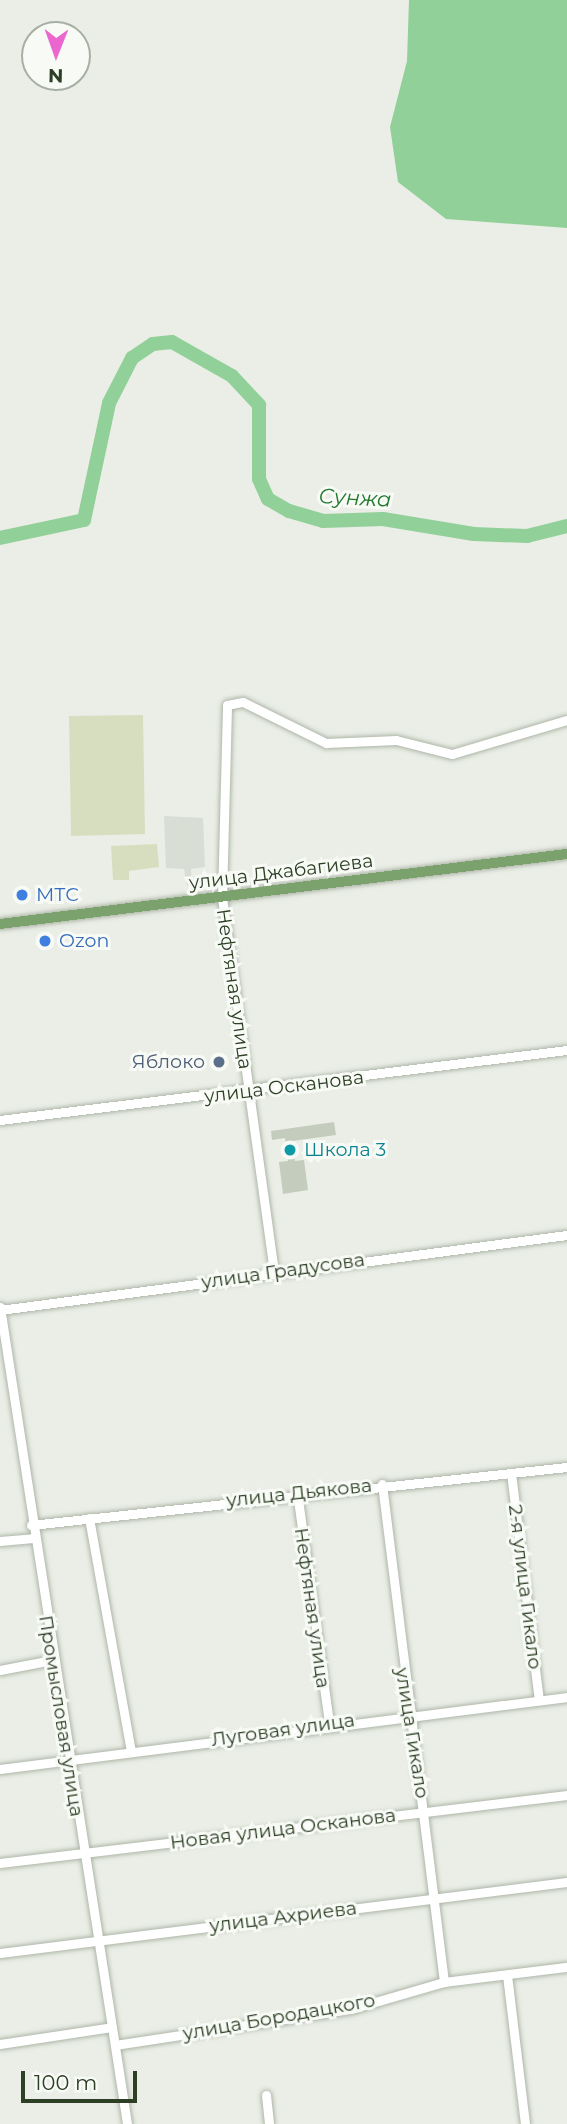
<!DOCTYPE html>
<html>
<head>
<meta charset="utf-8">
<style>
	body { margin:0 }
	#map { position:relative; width:567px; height:2124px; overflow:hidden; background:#eaeee6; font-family:Montserrat,sans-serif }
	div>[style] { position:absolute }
	.built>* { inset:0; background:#d9ded4 }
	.green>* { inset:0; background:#d7dec0 }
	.water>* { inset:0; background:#91d098 }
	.river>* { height:14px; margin:-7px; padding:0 7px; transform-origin:7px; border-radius:7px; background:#91d098 }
	.building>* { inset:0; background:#c4ccbe }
	.roads { filter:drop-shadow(0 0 2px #aeb6a8) drop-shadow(0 0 2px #aeb6a8) }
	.minor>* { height:9px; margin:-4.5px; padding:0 4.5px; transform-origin:4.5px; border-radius:4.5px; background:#fff }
	.major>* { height:10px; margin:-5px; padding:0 5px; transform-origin:5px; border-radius:5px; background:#7ba16c }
	.dots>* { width:19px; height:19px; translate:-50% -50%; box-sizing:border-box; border:4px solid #f8faf6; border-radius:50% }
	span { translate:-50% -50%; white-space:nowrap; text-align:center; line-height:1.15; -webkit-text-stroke:6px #f8faf6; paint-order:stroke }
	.street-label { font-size:19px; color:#2d3f25 }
	.shop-label { font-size:19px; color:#366cbe }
	.left { translate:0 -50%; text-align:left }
	.service-label { font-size:19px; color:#4e5e75 }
	.right { translate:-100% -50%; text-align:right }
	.culture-label { font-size:19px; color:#0d838f }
	.water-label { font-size:21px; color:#21792d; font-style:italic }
	.north { position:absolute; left:21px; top:21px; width:70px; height:70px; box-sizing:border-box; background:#f8faf6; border:2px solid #a7afa2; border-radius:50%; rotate:181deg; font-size:19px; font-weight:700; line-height:28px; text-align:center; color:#2d3f25 }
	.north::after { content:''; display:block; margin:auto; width:24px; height:32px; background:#ec66cf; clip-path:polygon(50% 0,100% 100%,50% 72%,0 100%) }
	.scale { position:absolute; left:21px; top:2071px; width:116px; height:32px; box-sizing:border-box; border:4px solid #2d3f25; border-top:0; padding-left:9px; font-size:21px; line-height:24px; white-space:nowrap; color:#2d3f25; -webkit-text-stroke:5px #f8faf6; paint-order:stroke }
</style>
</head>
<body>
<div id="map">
	<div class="built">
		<div style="clip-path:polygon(164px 816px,203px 818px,205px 867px,191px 869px,192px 885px,187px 886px,184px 869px,166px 868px)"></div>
	</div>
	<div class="green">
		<div style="clip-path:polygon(143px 715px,145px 834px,71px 836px,69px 716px)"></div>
		<div style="clip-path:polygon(157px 844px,159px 867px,129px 871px,129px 880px,113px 880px,111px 846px)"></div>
	</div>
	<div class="water">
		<div style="clip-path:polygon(409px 0,567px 0,567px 228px,446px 219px,398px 182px,390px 127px,407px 61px)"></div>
	</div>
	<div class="river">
		<div style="left:0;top:538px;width:86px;rotate:-12.1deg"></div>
		<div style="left:84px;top:520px;width:120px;rotate:-77.9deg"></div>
		<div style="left:109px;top:403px;width:51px;rotate:-62.9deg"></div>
		<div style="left:132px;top:358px;width:25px;rotate:-34deg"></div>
		<div style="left:153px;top:344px;width:19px;rotate:-6deg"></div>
		<div style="left:172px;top:342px;width:69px;rotate:29.5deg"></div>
		<div style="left:232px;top:376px;width:40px;rotate:47deg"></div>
		<div style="left:259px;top:405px;width:74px;rotate:90deg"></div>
		<div style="left:259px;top:479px;width:22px;rotate:66deg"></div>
		<div style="left:268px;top:499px;width:24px;rotate:30deg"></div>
		<div style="left:289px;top:511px;width:35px;rotate:16deg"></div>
		<div style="left:323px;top:521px;width:60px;rotate:-1.9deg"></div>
		<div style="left:383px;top:519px;width:92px;rotate:9.4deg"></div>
		<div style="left:474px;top:534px;width:53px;rotate:2.2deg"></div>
		<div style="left:527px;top:536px;width:41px;rotate:-14deg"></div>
	</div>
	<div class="building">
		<div style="clip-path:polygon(334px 1122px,336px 1135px,292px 1141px,295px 1161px,304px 1160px,308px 1190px,283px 1194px,279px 1162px,288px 1161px,285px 1138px,272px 1140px,271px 1131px)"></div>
	</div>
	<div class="roads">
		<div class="minor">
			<div style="left:0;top:1120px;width:571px;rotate:-7.04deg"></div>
			<div style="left:274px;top:1272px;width:378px;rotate:-97.9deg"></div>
			<div style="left:222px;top:898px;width:193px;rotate:-88.5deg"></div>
			<div style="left:227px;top:705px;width:16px;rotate:-11deg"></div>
			<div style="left:243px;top:702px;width:93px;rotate:26.3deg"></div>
			<div style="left:326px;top:743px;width:70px;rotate:-2.5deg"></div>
			<div style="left:396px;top:740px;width:58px;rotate:14deg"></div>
			<div style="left:452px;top:754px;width:120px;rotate:-16.5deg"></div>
			<div style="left:0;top:1307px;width:827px;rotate:81.16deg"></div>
			<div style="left:0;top:1310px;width:572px;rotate:-7.54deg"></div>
			<div style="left:511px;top:1473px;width:229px;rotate:83deg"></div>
			<div style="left:382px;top:1484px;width:502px;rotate:82.9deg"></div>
			<div style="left:297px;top:1492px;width:234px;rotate:82.1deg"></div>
			<div style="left:89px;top:1518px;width:238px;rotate:79.8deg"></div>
			<div style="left:31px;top:1525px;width:539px;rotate:-6.18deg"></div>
			<div style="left:0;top:1541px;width:33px;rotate:-5deg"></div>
			<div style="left:0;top:1670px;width:53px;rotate:-10.9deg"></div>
			<div style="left:0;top:1769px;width:572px;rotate:-7.24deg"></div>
			<div style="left:0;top:1863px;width:571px;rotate:-6.84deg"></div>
			<div style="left:0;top:1953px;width:571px;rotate:-7.14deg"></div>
			<div style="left:507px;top:1975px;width:150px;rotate:83.1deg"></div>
			<div style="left:0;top:2044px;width:113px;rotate:-8.6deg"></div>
			<div style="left:115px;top:2045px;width:239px;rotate:-8.7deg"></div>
			<div style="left:351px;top:2009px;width:97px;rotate:-16.2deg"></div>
			<div style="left:444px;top:1982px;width:124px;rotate:-7deg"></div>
			<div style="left:266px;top:2095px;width:29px;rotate:84deg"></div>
		</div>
		<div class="major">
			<div style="left:0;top:924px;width:571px;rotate:-7.04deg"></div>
		</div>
	</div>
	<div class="dots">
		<div style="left:22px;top:895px;background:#3f7fe0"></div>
		<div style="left:45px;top:941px;background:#3f7fe0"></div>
		<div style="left:219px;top:1062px;background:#5c6f8a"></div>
		<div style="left:290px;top:1150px;background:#0f9aa8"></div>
	</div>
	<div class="street-label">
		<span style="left:281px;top:872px;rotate:-7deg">улица Джабагиева</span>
		<span style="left:234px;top:989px;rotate:82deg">Нефтяная улица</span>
		<span style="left:284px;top:1087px;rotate:-7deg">улица Осканова</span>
		<span style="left:283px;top:1271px;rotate:-8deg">улица Градусова</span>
		<span style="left:299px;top:1493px;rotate:-6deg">улица Дьякова</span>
		<span style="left:525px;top:1587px;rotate:83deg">2-я улица Гикало</span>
		<span style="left:312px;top:1608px;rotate:82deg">Нефтяная улица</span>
		<span style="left:61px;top:1716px;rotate:81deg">Промысловая улица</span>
		<span style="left:283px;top:1730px;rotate:-8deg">Луговая улица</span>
		<span style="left:412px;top:1733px;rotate:81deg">улица Гикало</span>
		<span style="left:283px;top:1829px;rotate:-7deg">Новая улица Осканова</span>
		<span style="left:283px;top:1917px;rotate:-7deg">улица Ахриева</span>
		<span style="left:279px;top:2017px;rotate:-10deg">улица Бородацкого</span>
	</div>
	<div class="shop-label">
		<span class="left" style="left:36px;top:895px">МТС</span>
		<span class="left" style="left:59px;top:941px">Ozon</span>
	</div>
	<div class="service-label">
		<span class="right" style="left:205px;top:1062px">Яблоко</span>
	</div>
	<div class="culture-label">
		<span class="left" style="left:304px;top:1150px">Школа 3</span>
	</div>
	<div class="water-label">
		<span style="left:355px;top:498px;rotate:3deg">Сунжа</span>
	</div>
	<div class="north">N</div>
	<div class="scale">100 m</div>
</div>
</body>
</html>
